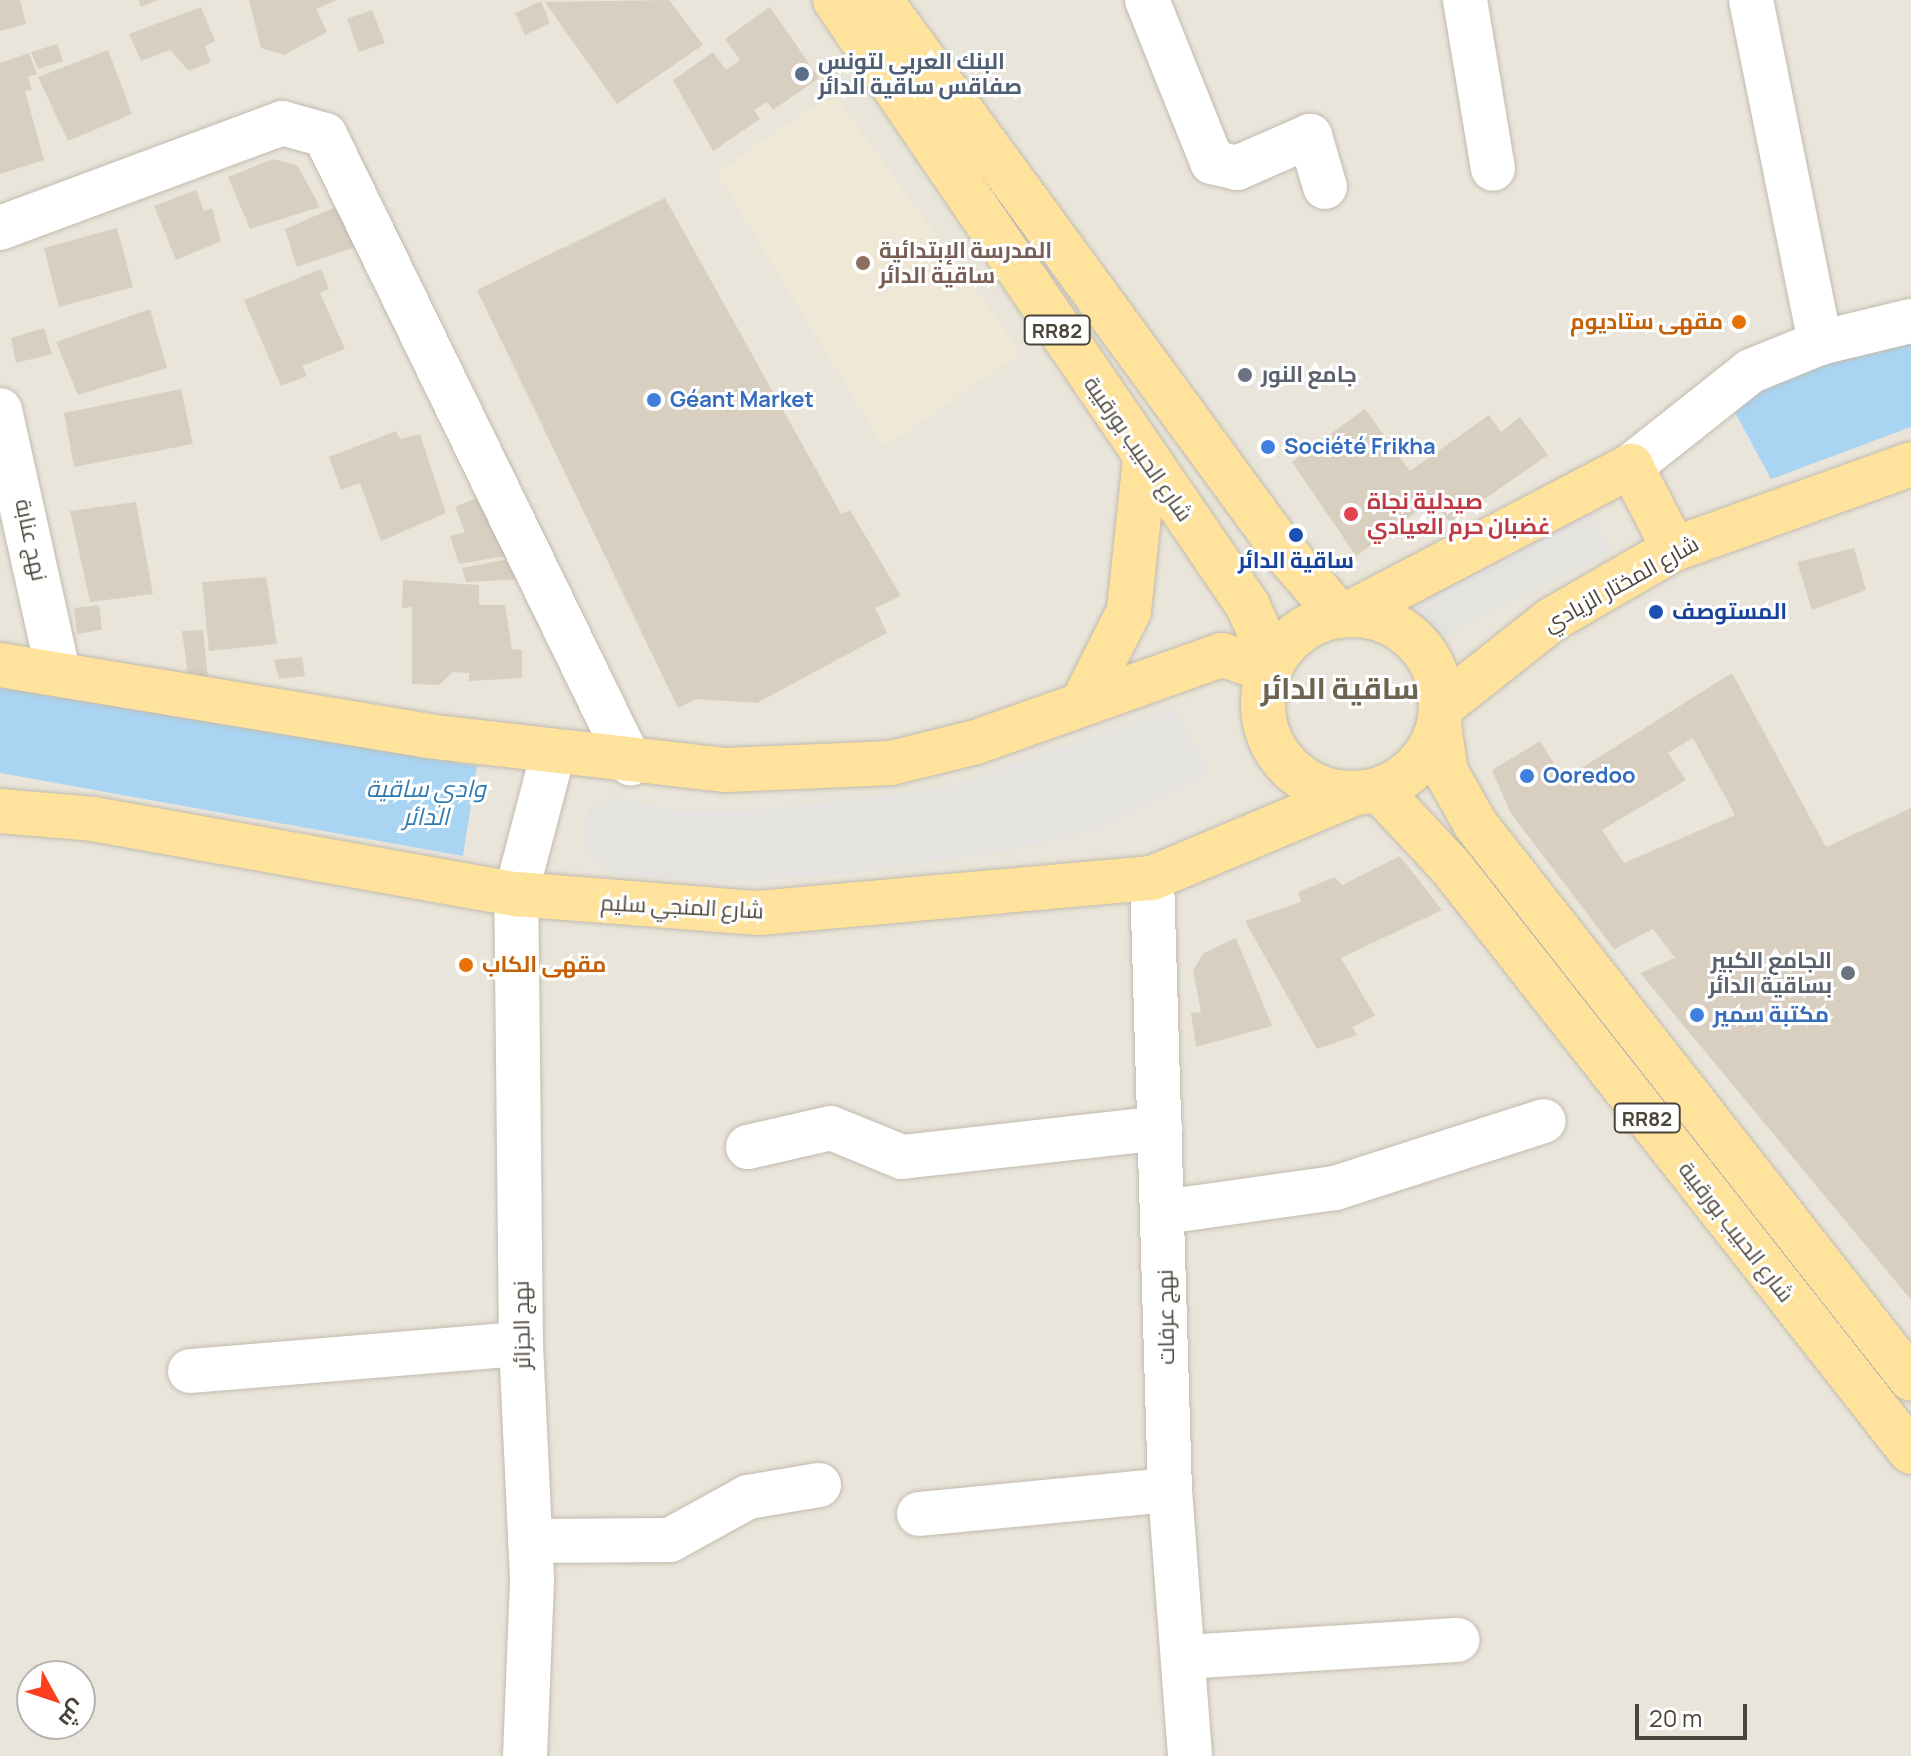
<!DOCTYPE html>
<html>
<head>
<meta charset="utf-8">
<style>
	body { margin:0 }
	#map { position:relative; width:1911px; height:1756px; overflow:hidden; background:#f6f3ec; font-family:Manrope,Cairo,sans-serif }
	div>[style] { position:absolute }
	.residential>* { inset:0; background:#eae5da }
	.education>* { inset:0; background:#efe8d6 }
	.parking>* { inset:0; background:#e5e3e0 }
	.water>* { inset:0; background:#a9d4f2 }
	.building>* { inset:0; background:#d8cfc1 }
	.roads { filter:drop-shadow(0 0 2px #c2bbae) drop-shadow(0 0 2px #c2bbae) }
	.minor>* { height:44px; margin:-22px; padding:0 22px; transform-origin:22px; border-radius:22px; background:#fff }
	.major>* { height:44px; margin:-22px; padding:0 22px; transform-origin:22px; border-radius:22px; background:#ffe39c }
	.major>.ring { margin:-22px; padding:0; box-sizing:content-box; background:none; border:44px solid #ffe39c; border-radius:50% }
	.dots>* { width:22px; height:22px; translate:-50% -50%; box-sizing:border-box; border:4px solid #fff; border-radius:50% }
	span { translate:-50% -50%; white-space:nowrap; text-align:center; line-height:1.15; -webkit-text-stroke:6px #fff; paint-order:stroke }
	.shield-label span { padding:2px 6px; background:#fff; border:2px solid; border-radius:6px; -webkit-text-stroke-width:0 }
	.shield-label { font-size:20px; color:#4b4439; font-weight:700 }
	.service-label { font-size:22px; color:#4e5e75; font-weight:700 }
	.left { translate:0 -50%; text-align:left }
	.education-label { font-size:22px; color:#785e54; font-weight:700 }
	.food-label { font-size:22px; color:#c56008; font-weight:700 }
	.right { translate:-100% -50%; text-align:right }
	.worship-label { font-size:22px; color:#5b616d; font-weight:700 }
	.shop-label { font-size:22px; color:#366cbe; font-weight:700 }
	.street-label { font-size:22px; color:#4b4439 }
	.health-label { font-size:22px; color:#be3a42; font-weight:700 }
	.transit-label { font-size:22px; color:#164399; font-weight:700 }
	.water-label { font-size:24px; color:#2e7ab2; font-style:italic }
	.district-label { font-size:30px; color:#6e6250; font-weight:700 }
	.north { position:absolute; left:16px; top:1660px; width:80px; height:80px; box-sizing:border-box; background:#fff; border:2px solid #b7b4b0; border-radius:50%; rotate:130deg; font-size:22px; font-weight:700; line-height:32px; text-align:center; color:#4b4439 }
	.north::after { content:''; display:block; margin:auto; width:28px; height:36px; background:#fc3f1d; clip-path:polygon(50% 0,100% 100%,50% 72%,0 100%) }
	.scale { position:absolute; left:1635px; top:1704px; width:112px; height:36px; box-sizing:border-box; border:4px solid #4b4439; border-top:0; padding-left:10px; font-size:24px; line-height:28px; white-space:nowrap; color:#4b4439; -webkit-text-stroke:6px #fff; paint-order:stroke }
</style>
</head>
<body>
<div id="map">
	<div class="residential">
		<div style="clip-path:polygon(evenodd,0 0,1911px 0,1911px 1756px,0 1756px,0 0,32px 1676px,80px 1676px,80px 1724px,32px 1724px,32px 1676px)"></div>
	</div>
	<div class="education">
		<div style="clip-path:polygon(833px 93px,1021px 353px,884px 447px,717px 173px)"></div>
	</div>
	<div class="parking">
		<div style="clip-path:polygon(1586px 503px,1611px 552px,1407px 655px,1382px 602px)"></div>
		<div style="clip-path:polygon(1174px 709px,1210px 772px,1096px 830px,1005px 851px,839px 875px,713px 882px,622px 876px,596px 863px,583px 837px,589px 808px,617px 797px,670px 810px,743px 812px,945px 788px)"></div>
	</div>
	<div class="water">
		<div style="clip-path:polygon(1911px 341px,1911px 427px,1771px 479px,1731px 405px,1804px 370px)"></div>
		<div style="clip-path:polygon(0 687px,477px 766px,463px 856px,0 773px)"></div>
	</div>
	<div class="building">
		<div style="clip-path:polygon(0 0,20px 0,26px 24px,0 31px)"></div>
		<div style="clip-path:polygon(138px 0,158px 0,141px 7px)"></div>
		<div style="clip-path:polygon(249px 0,337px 0,316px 9px,327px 32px,284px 55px,261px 48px)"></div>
		<div style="clip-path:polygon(669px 0,703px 45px,617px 104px,545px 2px)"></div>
		<div style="clip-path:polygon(541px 1px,550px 23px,525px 35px,515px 13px)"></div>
		<div style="clip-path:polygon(201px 7px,215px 41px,205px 46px,211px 62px,189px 71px,170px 50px,141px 61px,129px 34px)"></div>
		<div style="clip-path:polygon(770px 7px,819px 78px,773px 110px,767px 102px,754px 110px,760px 119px,713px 151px,673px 80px,713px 52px,726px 70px,740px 60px,725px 39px)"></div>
		<div style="clip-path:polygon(372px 10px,385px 43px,359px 52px,347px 19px)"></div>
		<div style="clip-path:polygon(57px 44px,63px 61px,38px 69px,31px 52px)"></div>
		<div style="clip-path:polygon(108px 50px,132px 114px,68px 141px,38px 77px)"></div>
		<div style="clip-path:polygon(29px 53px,37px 74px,28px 77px,32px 90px,25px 91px,44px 160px,0 174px,0 63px)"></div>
		<div style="clip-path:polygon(273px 159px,297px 165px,320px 207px,250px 229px,228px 177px)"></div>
		<div style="clip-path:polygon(196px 190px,204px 211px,212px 208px,221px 241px,176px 260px,154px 206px)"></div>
		<div style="clip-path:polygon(665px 198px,841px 514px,850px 510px,901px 596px,875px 608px,887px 633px,757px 703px,696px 699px,678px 708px,477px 290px)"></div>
		<div style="clip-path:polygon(338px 206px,358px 246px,297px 267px,285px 229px)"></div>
		<div style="clip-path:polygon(117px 228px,133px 287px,59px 307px,44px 248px)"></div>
		<div style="clip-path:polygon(321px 269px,329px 289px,320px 293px,345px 349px,302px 366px,307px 376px,281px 386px,244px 300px)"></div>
		<div style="clip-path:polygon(150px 309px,167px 368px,78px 395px,56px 342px)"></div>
		<div style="clip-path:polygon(44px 328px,52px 354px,16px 363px,11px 338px)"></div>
		<div style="clip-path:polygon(181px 389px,193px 444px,74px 467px,64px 413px)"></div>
		<div style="clip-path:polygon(1365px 409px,1410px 471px,1489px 415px,1501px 432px,1520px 417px,1548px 455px,1450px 523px,1433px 500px,1356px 556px,1292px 462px)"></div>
		<div style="clip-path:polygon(396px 431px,400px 439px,420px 434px,446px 513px,381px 541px,360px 483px,341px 490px,329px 457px)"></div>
		<div style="clip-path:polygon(481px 496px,511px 555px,459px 564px,450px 536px,465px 532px,455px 507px)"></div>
		<div style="clip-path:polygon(136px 502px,153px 594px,90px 602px,70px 511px)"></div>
		<div style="clip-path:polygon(1854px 548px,1866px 590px,1812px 610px,1797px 562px)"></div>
		<div style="clip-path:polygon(514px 558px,522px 579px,466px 582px,462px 568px)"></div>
		<div style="clip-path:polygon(266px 577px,277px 644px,209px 651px,202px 582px)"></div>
		<div style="clip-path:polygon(403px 580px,479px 585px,479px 605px,505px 605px,512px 649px,522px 650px,522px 678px,469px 681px,469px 673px,453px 672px,439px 685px,412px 684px,412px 607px,402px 608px)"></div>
		<div style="clip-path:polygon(99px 605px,102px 630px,77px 634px,74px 608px)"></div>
		<div style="clip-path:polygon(203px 630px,208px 679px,188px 676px,182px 631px)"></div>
		<div style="clip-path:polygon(302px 657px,305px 676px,279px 679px,274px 660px)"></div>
		<div style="clip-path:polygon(evenodd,1732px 673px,1826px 847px,1911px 808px,1911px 1300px,1640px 973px,1675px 958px,1653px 929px,1614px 949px,1510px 812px,1492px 770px,1540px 741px,1564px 779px,1732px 673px,1693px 738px,1735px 815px,1624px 863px,1602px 830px,1686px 780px,1668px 753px,1693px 738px)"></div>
		<div style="clip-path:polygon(1400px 856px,1442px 910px,1341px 958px,1375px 1016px,1352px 1027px,1357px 1035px,1317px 1049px,1245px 921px,1301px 902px,1298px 892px,1335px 877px,1342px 885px)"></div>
		<div style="clip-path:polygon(1236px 938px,1272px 1026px,1196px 1047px,1191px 1013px,1201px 1012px,1193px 970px,1204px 953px)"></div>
	</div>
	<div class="roads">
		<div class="minor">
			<div style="left:1147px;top:0;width:175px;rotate:68.1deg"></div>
			<div style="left:1212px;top:162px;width:26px;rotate:13deg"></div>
			<div style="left:1237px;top:168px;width:80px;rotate:-23.7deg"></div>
			<div style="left:1310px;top:136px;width:53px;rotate:73.6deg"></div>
			<div style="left:1465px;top:0;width:171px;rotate:80.6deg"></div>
			<div style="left:1751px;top:0;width:350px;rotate:78.6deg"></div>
			<div style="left:0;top:228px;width:301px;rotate:-20.4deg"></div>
			<div style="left:282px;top:123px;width:45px;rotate:15.6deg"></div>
			<div style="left:325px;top:135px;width:699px;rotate:64.06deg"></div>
			<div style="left:0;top:410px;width:268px;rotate:77.5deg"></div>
			<div style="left:1631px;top:466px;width:153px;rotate:-38.4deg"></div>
			<div style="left:1751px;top:371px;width:74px;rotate:-22.1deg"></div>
			<div style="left:1820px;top:343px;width:94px;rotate:-13.6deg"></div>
			<div style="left:1152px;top:878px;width:612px;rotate:88.32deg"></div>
			<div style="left:1170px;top:1490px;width:267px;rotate:85.7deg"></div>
			<div style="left:748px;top:1147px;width:85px;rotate:-12.9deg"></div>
			<div style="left:831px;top:1128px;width:77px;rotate:22.2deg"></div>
			<div style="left:902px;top:1157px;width:260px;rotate:-6.4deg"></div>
			<div style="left:1164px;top:1212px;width:173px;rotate:-8deg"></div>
			<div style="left:1335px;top:1188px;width:219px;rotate:-17.8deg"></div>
			<div style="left:190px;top:1371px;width:332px;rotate:-4.7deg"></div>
			<div style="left:919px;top:1514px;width:252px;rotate:-5.5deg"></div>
			<div style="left:530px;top:1541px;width:140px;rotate:-0.4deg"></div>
			<div style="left:670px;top:1540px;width:89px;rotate:-28.9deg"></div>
			<div style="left:748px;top:1497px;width:72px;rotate:-9.6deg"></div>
			<div style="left:1185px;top:1657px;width:273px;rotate:-3.6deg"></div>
			<div style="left:525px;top:1756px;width:178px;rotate:-87.7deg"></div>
			<div style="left:532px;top:1578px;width:234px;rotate:-92.7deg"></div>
			<div style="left:521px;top:1344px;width:450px;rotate:-90.6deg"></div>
			<div style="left:516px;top:894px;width:146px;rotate:-75.3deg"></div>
		</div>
		<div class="major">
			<div style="left:835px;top:0;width:733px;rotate:55.72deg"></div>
			<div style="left:1248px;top:606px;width:62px;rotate:66.3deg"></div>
			<div style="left:880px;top:0;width:682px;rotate:53.77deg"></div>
			<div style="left:1283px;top:550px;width:87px;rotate:49.2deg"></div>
			<div style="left:1346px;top:615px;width:322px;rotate:-27.6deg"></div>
			<div style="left:1631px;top:466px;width:93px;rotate:62.6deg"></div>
			<div class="ring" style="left:1263px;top:615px;width:134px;height:134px"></div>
			<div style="left:0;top:665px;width:433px;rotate:9.4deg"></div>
			<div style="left:427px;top:736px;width:301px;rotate:6.5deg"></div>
			<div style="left:726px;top:770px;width:165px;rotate:-2.4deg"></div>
			<div style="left:891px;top:763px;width:88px;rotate:-13.9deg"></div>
			<div style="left:976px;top:742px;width:261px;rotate:-19.5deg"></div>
			<div style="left:1222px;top:655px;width:49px;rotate:17.7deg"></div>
			<div style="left:1082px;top:704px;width:104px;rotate:-63.2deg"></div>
			<div style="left:1129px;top:611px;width:152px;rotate:-84deg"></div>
			<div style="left:1441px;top:707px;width:140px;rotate:-38.3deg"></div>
			<div style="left:1551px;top:620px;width:142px;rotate:-30deg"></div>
			<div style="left:1674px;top:549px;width:252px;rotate:-19.7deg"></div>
			<div style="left:1439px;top:725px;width:48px;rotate:81.5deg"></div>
			<div style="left:1446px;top:772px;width:61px;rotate:60.5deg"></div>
			<div style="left:1476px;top:825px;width:704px;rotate:51.86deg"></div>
			<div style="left:1379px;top:790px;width:105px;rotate:46.9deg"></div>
			<div style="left:1451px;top:867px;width:744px;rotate:51.82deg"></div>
			<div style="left:0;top:811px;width:93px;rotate:4.9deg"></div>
			<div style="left:93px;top:819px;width:430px;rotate:10.1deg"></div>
			<div style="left:516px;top:894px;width:243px;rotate:4.5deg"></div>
			<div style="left:758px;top:913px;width:396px;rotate:-5.1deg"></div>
			<div style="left:1152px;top:878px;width:218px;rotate:-22.7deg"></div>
		</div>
	</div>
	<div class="dots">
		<div style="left:802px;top:74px;background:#5c6f8a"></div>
		<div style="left:863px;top:263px;background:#8d6e63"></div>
		<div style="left:1739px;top:322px;background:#e8710a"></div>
		<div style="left:1245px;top:375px;background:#6b7280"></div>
		<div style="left:654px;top:400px;background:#3f7fe0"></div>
		<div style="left:1268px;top:447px;background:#3f7fe0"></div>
		<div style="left:1351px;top:514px;background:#e0444e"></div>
		<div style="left:1296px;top:535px;background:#1a4fb4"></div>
		<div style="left:1656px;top:612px;background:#1a4fb4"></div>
		<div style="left:1527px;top:776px;background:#3f7fe0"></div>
		<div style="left:466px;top:965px;background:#e8710a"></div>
		<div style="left:1848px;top:973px;background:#6b7280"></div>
		<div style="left:1697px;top:1015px;background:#3f7fe0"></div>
	</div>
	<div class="shield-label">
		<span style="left:1057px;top:330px">RR82</span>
		<span style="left:1647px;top:1118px">RR82</span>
	</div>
	<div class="service-label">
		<span class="left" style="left:818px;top:74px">البنك العربي لتونس<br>صفاقس ساقية الدائر</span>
	</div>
	<div class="education-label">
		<span class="left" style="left:879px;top:263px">المدرسة الإبتدائية<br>ساقية الدائر</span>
	</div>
	<div class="food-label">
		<span class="right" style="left:1723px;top:322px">مقهى ستاديوم</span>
		<span class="left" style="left:482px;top:965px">مقهى الكاب</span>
	</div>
	<div class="worship-label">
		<span class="left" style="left:1261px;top:375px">جامع النور</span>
		<span class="right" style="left:1832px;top:973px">الجامع الكبير<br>بساقية الدائر</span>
	</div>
	<div class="shop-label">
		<span class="left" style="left:670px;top:400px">Géant Market</span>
		<span class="left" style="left:1284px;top:447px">Société Frikha</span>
		<span class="left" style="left:1543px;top:776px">Ooredoo</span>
		<span class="left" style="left:1713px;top:1015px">مكتبة سمير</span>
	</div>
	<div class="street-label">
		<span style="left:1138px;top:449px;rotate:55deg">شارع الحبيب بورقيبة</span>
		<span style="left:31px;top:540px;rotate:78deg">نهج عنابة</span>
		<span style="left:1621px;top:584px;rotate:-29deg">شارع المختار الزيادي</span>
		<span style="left:682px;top:907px;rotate:3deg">شارع المنجي سليم</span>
		<span style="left:1736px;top:1232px;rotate:52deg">شارع الحبيب بورقيبة</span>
		<span style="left:1166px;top:1317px;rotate:-91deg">نهج عرفات</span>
		<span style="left:522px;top:1325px;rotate:-91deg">نهج الجزائر</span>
	</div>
	<div class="health-label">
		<span class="left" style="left:1367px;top:514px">صيدلية نجاة<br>غضبان حرم العيادي</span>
	</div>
	<div class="transit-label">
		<span style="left:1296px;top:561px">ساقية الدائر</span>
		<span class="left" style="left:1672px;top:612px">المستوصف</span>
	</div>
	<div class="water-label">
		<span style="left:426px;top:802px">وادي ساقية<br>الدائر</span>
	</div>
	<div class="district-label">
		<span style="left:1340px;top:688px">ساقية الدائر</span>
	</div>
	<div class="north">ش</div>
	<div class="scale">20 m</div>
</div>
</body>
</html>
